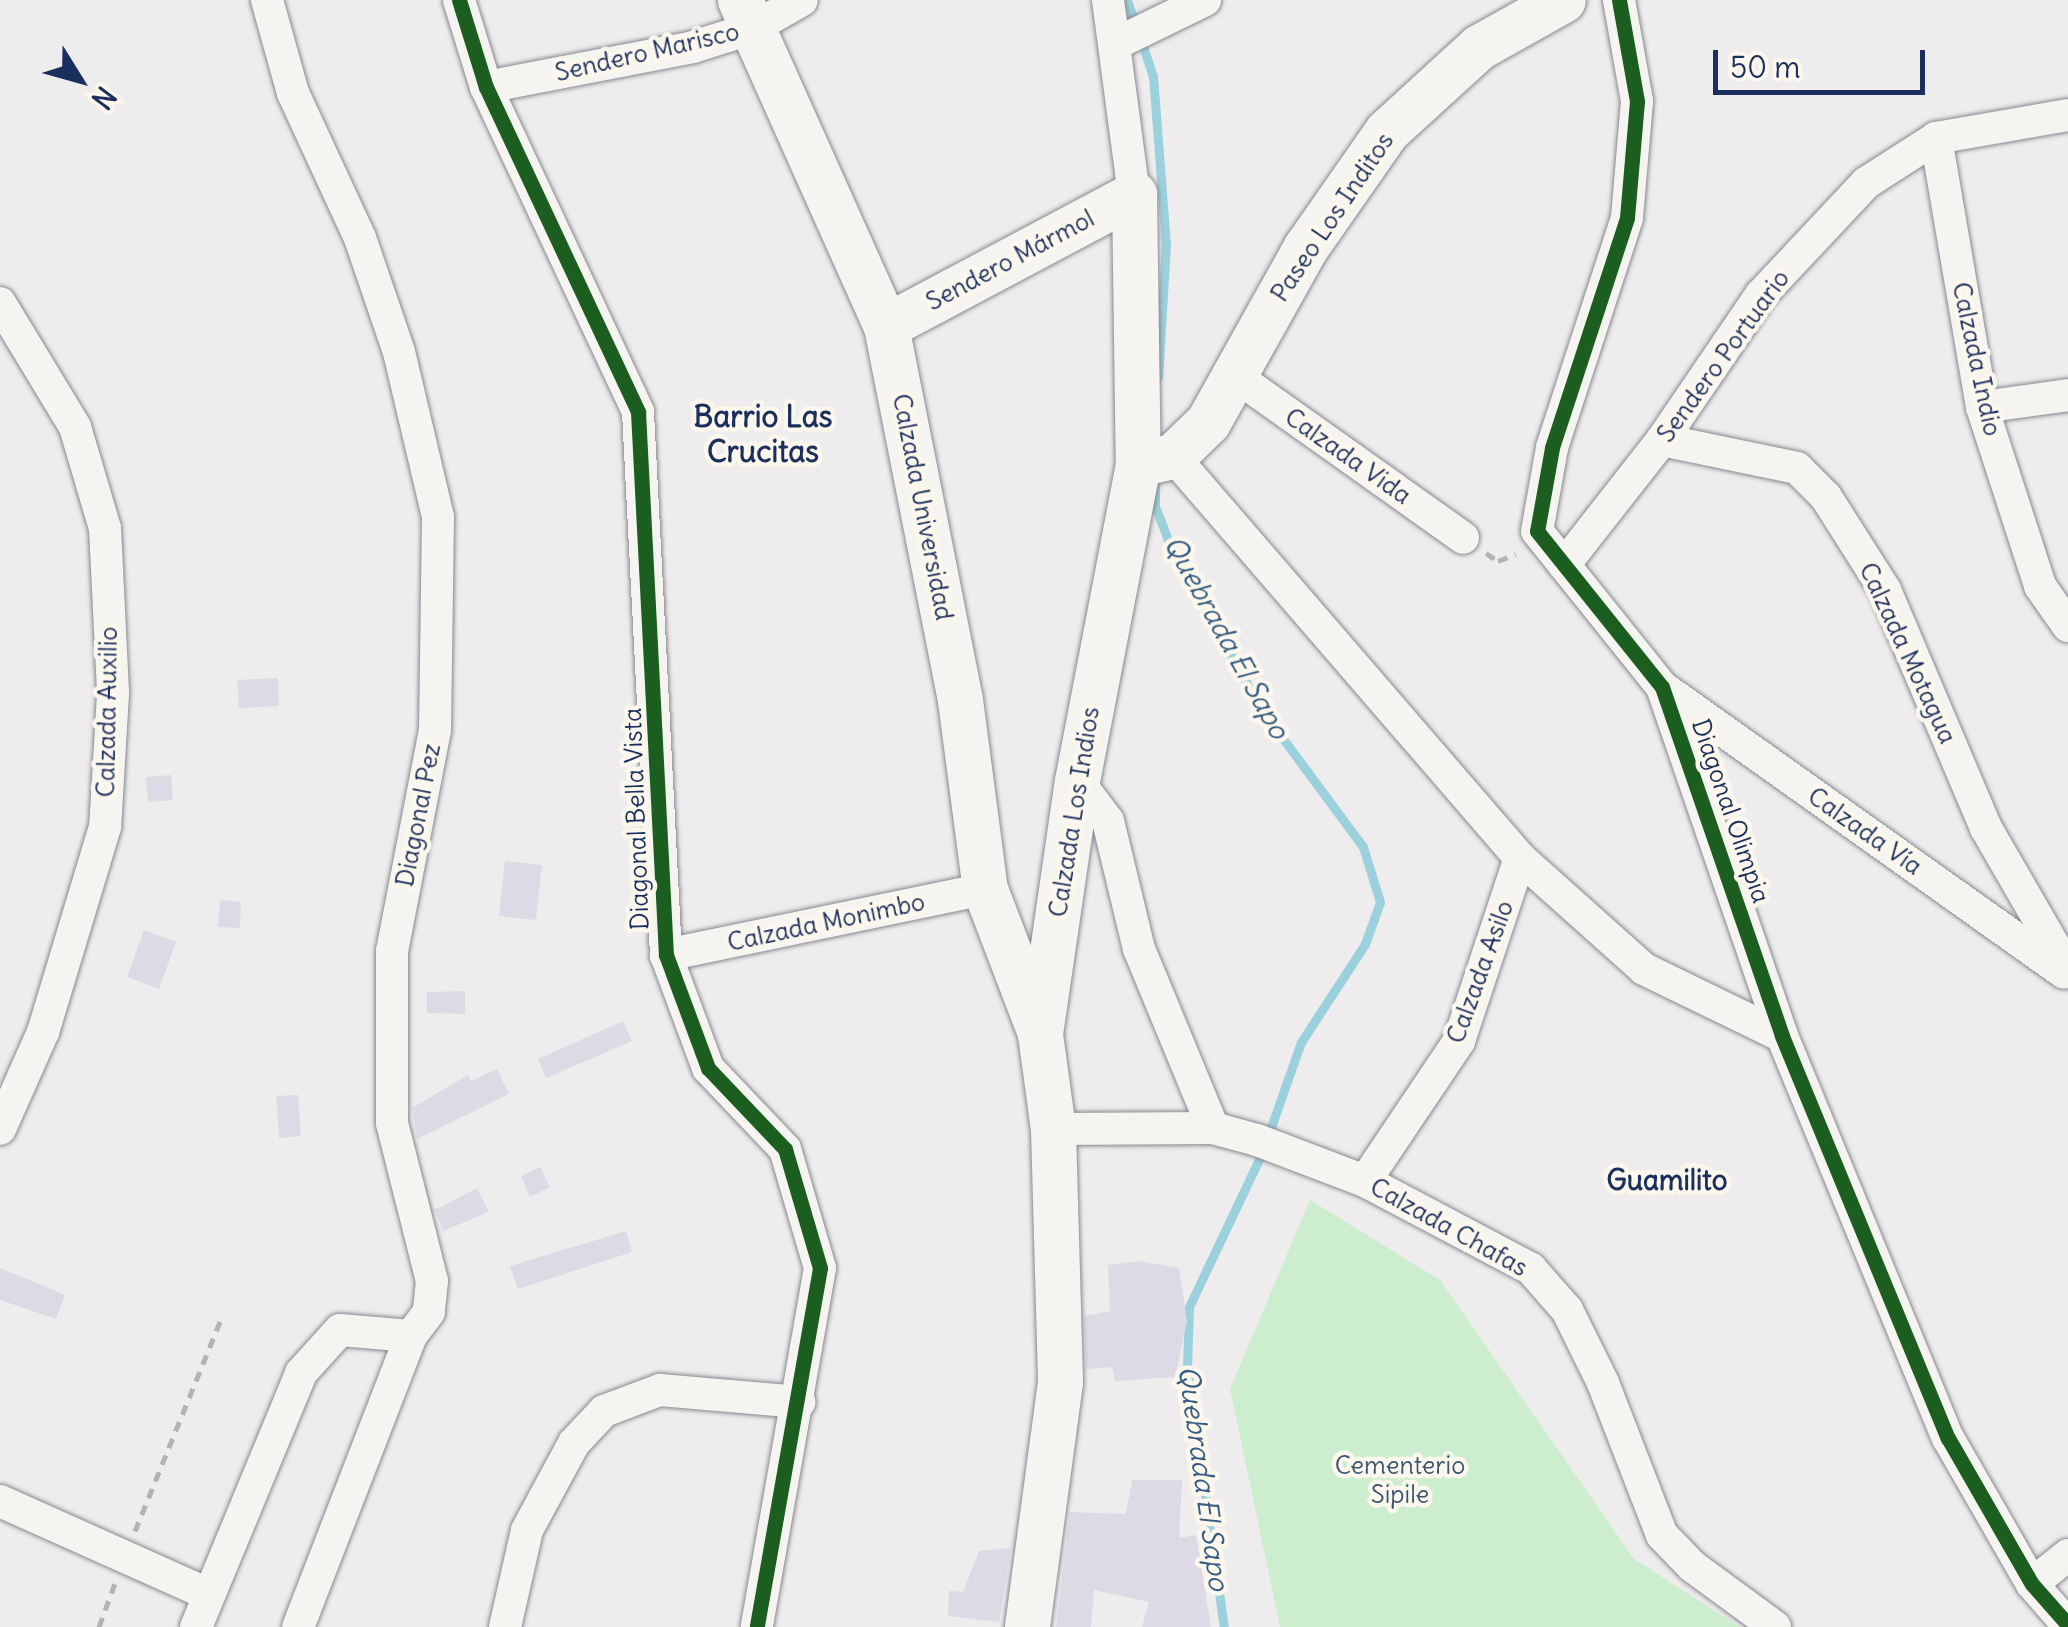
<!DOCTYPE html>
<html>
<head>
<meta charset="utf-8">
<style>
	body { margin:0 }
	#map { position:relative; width:2068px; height:1627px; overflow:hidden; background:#efeced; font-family:Delius,sans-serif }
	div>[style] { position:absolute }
	.green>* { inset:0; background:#cceecf }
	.stream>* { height:9px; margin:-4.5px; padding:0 4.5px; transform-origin:4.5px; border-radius:4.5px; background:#9bd1dc }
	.building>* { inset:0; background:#dddae5 }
	.path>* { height:5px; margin-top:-2.5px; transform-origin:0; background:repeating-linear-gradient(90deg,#b2b3b7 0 10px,transparent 0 18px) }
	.roads { filter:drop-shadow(0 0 2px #868992) drop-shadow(0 0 2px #868992) }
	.street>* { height:32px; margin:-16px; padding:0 16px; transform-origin:16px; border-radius:16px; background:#f5f4f0 }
	.secondary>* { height:45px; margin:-22.5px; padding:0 22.5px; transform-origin:22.5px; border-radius:22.5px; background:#f5f4f0 }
	.cycleway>* { height:15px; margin:-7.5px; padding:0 7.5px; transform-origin:7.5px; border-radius:7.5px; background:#1b5e20 }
	span { translate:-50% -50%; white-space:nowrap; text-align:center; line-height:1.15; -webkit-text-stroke:9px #fbf7ec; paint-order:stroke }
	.street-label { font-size:25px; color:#1b2f5e }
	.park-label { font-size:25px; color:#395570 }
	.water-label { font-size:28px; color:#375c82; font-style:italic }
	.neighbourhood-label { font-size:28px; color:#1b2f5e; font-weight:700 }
	.quarter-label { font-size:30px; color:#1b2f5e; font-weight:700 }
	.north { position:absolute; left:30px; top:30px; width:100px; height:100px; -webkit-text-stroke:8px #fbf7ec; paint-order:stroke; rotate:127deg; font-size:28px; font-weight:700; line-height:40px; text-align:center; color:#1b2f5e }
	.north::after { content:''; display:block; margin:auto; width:35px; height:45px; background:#1b2f5e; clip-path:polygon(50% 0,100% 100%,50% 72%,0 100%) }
	.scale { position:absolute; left:1713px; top:50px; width:212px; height:45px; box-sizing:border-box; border:5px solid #1b2f5e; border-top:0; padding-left:12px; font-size:30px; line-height:35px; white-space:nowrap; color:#1b2f5e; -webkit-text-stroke:8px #fbf7ec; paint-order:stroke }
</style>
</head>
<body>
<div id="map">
	<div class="green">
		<div style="clip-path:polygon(1310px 1200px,1440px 1280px,1634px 1559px,1740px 1627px,1280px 1627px,1230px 1389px)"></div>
	</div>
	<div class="stream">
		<div style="left:1127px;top:0;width:28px;rotate:71deg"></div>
		<div style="left:1141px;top:40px;width:38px;rotate:72deg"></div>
		<div style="left:1153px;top:76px;width:169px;rotate:85.6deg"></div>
		<div style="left:1166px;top:244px;width:133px;rotate:93.4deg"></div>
		<div style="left:1155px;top:483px;width:23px;rotate:90deg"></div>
		<div style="left:1155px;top:506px;width:36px;rotate:69deg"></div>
		<div style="left:1168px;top:540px;width:193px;rotate:61.2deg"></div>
		<div style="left:1261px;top:709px;width:172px;rotate:53.5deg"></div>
		<div style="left:1363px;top:847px;width:58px;rotate:72.8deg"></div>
		<div style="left:1380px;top:902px;width:45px;rotate:109.7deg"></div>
		<div style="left:1365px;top:944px;width:117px;rotate:123.1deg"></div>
		<div style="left:1301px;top:1042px;width:118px;rotate:109.4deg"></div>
		<div style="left:1262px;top:1153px;width:170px;rotate:115.4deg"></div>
		<div style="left:1189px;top:1307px;width:61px;rotate:91.9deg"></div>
		<div style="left:1187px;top:1368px;width:262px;rotate:81.9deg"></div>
	</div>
	<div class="building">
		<div style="clip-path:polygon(278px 678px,279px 706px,239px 708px,237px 680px)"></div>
		<div style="clip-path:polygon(171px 775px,173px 800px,148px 802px,146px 777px)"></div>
		<div style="clip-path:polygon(505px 861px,542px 865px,536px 920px,499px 916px)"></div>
		<div style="clip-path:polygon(220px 900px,241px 902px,240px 928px,218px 927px)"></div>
		<div style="clip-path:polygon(144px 930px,176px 942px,159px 989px,127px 977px)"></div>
		<div style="clip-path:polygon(465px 991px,465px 1014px,427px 1013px,427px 992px)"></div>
		<div style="clip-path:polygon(623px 1021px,632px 1041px,546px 1078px,538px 1059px)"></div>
		<div style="clip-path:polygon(497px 1069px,509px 1094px,417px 1139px,412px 1108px,468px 1075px,471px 1081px)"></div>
		<div style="clip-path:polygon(298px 1095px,301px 1136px,279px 1138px,276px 1096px)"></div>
		<div style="clip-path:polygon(540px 1167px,550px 1187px,530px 1197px,521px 1176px)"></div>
		<div style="clip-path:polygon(477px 1188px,489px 1212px,443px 1231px,435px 1210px)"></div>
		<div style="clip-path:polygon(626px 1231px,632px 1252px,518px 1289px,510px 1266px)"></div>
		<div style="clip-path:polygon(1138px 1261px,1179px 1268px,1187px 1321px,1175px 1377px,1115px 1381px,1112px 1367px,1086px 1369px,1084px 1316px,1110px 1311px,1108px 1265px)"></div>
		<div style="clip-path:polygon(0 1268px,65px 1295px,56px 1319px,0 1300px)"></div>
		<div style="clip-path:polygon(1132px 1480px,1182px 1480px,1179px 1538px,1196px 1535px,1211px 1627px,1142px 1627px,1149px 1602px,1094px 1590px,1091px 1627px,1056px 1627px,1070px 1512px,1126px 1514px)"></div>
		<div style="clip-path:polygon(1011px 1548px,999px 1622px,948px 1616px,949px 1591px,963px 1592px,979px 1551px)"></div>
	</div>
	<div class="path">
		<div style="left:1486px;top:553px;width:14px;rotate:34deg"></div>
		<div style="left:1498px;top:561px;width:19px;rotate:-21deg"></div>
		<div style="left:135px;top:1531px;width:234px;rotate:-67.9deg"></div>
		<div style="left:99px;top:1627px;width:47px;rotate:-70deg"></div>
	</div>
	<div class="roads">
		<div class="street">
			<div style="left:267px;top:0;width:97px;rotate:74.4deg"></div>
			<div style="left:293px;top:93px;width:160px;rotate:65.2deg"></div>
			<div style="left:360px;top:238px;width:120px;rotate:71.1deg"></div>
			<div style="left:399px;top:352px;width:170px;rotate:76.7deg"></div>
			<div style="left:438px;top:517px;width:213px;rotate:90.8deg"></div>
			<div style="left:435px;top:730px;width:225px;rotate:101deg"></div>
			<div style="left:392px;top:951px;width:172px;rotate:90deg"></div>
			<div style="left:392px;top:1123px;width:163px;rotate:75.8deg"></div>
			<div style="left:432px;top:1281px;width:31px;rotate:96deg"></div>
			<div style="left:429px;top:1312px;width:30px;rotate:127deg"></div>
			<div style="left:411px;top:1336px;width:312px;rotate:111.2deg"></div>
			<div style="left:459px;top:0;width:91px;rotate:72.8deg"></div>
			<div style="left:486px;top:87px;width:359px;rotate:64.9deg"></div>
			<div style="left:638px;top:412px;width:544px;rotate:87.05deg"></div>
			<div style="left:666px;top:955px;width:121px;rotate:69.6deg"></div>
			<div style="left:708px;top:1068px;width:112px;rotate:46.5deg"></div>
			<div style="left:785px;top:1149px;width:124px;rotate:73.6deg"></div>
			<div style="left:820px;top:1268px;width:364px;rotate:100deg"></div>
			<div style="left:1108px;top:0;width:196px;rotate:82.4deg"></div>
			<div style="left:1619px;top:0;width:103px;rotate:79.9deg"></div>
			<div style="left:1637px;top:101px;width:117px;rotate:94.9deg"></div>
			<div style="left:1627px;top:218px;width:242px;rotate:108.1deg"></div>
			<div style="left:1552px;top:448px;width:84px;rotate:100.2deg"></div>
			<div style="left:1537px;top:531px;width:200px;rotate:51.3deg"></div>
			<div style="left:1662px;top:687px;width:369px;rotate:71deg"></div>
			<div style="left:1782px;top:1036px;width:435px;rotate:67.6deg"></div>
			<div style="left:1948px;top:1438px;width:168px;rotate:60.1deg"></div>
			<div style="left:2032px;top:1584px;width:55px;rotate:48.7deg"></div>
			<div style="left:1117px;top:43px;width:98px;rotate:-26deg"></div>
			<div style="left:486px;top:87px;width:211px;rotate:-10.9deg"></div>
			<div style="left:693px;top:47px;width:63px;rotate:-17.6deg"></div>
			<div style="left:753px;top:28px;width:56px;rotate:-29.7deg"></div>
			<div style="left:1936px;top:138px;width:273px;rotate:80.3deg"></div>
			<div style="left:1982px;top:407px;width:188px;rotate:72deg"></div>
			<div style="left:2040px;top:586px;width:49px;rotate:55deg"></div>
			<div style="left:0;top:303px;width:145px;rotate:58.8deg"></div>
			<div style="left:75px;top:427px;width:105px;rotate:73.5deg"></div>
			<div style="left:105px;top:528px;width:166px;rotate:87.2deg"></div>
			<div style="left:113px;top:694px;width:133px;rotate:93.4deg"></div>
			<div style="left:105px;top:827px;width:214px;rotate:106.8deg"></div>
			<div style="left:43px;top:1032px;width:106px;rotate:113.9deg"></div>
			<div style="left:1234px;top:375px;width:281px;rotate:35.4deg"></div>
			<div style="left:1982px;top:407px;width:87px;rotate:-7.9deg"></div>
			<div style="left:1662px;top:440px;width:138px;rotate:11.7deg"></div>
			<div style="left:1797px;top:468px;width:41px;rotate:45deg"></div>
			<div style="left:1826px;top:497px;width:110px;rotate:57.6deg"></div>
			<div style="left:1885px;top:590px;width:259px;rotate:67deg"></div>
			<div style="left:1986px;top:828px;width:164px;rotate:60deg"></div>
			<div style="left:1173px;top:456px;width:531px;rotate:49.2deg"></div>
			<div style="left:1520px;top:858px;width:166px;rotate:41.8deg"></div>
			<div style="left:1644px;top:969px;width:153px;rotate:25.9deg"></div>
			<div style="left:1564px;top:565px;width:159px;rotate:-51.9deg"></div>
			<div style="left:1662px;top:440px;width:176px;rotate:-55.7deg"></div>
			<div style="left:1761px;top:295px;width:154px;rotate:-46.8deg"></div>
			<div style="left:1866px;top:183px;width:83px;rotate:-32.7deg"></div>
			<div style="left:1936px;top:138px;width:134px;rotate:-9.9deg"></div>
			<div style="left:1662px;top:687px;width:493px;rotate:35.4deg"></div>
			<div style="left:1077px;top:780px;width:51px;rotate:52.9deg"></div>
			<div style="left:1108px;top:821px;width:132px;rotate:76.4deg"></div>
			<div style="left:1139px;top:949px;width:194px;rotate:67.5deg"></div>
			<div style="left:666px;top:955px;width:326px;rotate:-11.7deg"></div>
			<div style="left:1053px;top:1129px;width:160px;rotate:-0.4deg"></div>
			<div style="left:1213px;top:1128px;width:46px;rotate:15.3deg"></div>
			<div style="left:1257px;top:1140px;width:116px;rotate:20.8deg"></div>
			<div style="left:1365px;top:1181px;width:188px;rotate:27.9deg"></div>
			<div style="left:1531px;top:1269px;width:55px;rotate:48.7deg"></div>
			<div style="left:1567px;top:1310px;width:81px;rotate:63.7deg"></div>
			<div style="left:1603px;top:1383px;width:163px;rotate:68.8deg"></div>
			<div style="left:1662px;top:1535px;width:43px;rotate:45.9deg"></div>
			<div style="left:1692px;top:1566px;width:103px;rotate:36.3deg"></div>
			<div style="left:1365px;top:1181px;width:169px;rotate:-56.1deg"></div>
			<div style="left:1459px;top:1041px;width:193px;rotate:-71.6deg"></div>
			<div style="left:0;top:1501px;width:228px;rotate:24.1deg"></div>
			<div style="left:2032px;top:1584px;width:46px;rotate:-38.9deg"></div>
			<div style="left:196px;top:1627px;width:275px;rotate:-67.5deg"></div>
			<div style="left:301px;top:1373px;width:58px;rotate:-47.8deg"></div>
			<div style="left:340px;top:1330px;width:71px;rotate:4.8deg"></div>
			<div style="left:505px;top:1627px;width:99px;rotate:-77.2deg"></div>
			<div style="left:527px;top:1530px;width:99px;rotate:-61.6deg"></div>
			<div style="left:574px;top:1443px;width:44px;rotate:-46.8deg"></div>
			<div style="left:604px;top:1411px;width:60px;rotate:-20.6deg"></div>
			<div style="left:660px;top:1390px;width:140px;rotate:4.9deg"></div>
		</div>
		<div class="secondary">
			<div style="left:740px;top:0;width:357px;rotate:65.9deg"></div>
			<div style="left:886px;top:326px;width:381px;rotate:78.8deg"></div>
			<div style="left:960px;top:700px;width:191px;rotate:82.5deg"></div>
			<div style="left:985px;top:889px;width:149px;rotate:69.1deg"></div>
			<div style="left:886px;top:326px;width:281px;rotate:-28deg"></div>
			<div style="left:1134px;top:194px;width:270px;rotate:89.2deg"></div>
			<div style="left:1138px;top:464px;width:322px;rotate:100.9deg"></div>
			<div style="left:1077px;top:780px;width:257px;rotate:98.3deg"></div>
			<div style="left:1040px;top:1034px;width:96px;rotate:82.2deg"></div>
			<div style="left:1053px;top:1129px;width:253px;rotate:88.4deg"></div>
			<div style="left:1060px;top:1382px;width:247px;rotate:97.7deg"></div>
			<div style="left:1138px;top:464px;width:36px;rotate:-13deg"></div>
			<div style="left:1173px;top:456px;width:49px;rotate:-44.2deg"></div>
			<div style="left:1208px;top:422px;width:201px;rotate:-60.8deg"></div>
			<div style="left:1306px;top:247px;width:141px;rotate:-55.1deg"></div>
			<div style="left:1387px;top:131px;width:125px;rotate:-42.4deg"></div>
			<div style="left:1479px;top:47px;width:96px;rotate:-29.2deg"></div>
		</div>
	</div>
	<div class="cycleway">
		<div style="left:459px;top:0;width:91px;rotate:72.8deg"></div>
		<div style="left:486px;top:87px;width:359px;rotate:64.9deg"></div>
		<div style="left:638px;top:412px;width:544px;rotate:87.05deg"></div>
		<div style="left:666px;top:955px;width:121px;rotate:69.6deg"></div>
		<div style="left:708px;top:1068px;width:112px;rotate:46.5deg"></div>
		<div style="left:785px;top:1149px;width:124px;rotate:73.6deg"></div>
		<div style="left:820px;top:1268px;width:364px;rotate:100deg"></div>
		<div style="left:1619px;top:0;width:103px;rotate:79.9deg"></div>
		<div style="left:1637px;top:101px;width:117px;rotate:94.9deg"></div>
		<div style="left:1627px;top:218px;width:242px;rotate:108.1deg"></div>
		<div style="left:1552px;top:448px;width:84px;rotate:100.2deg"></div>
		<div style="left:1537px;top:531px;width:200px;rotate:51.3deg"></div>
		<div style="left:1662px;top:687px;width:369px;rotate:71deg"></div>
		<div style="left:1782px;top:1036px;width:435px;rotate:67.6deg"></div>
		<div style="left:1948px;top:1438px;width:168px;rotate:60.1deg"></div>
		<div style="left:2032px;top:1584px;width:55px;rotate:48.7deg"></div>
	</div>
	<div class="street-label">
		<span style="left:647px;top:52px;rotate:-13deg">Sendero Marisco</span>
		<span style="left:1332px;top:217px;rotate:-56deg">Paseo Los Inditos</span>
		<span style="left:1010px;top:260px;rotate:-28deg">Sendero Mármol</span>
		<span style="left:1723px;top:356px;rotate:-54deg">Sendero Portuario</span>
		<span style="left:1977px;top:359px;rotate:78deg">Calzada Indio</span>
		<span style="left:1348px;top:456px;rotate:35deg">Calzada Vida</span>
		<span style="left:923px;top:507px;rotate:79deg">Calzada Universidad</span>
		<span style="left:1908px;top:653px;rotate:65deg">Calzada Motagua</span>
		<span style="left:107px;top:712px;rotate:-89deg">Calzada Auxilio</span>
		<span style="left:1731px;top:811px;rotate:71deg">Diagonal Olimpia</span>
		<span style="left:1074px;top:812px;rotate:-81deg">Calzada Los Indios</span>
		<span style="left:418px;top:815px;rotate:-79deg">Diagonal Pez</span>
		<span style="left:636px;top:819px;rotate:-92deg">Diagonal Bella Vista</span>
		<span style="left:1865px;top:831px;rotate:35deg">Calzada Vía</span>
		<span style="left:826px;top:922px;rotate:-12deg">Calzada Monimbo</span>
		<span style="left:1480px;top:972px;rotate:-70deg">Calzada Asilo</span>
		<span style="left:1449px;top:1227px;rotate:29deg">Calzada Chafas</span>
	</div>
	<div class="park-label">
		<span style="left:1400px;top:1480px">Cementerio<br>Sipile</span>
	</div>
	<div class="water-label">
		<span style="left:1227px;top:637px;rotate:61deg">Quebrada El Sapo</span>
		<span style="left:1204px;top:1478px;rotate:82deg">Quebrada El Sapo</span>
	</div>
	<div class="neighbourhood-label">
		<span style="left:1667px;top:1180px">Guamilito</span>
	</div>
	<div class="quarter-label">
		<span style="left:763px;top:433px">Barrio Las<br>Crucitas</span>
	</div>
	<div class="north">N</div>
	<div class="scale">50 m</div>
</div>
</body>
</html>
